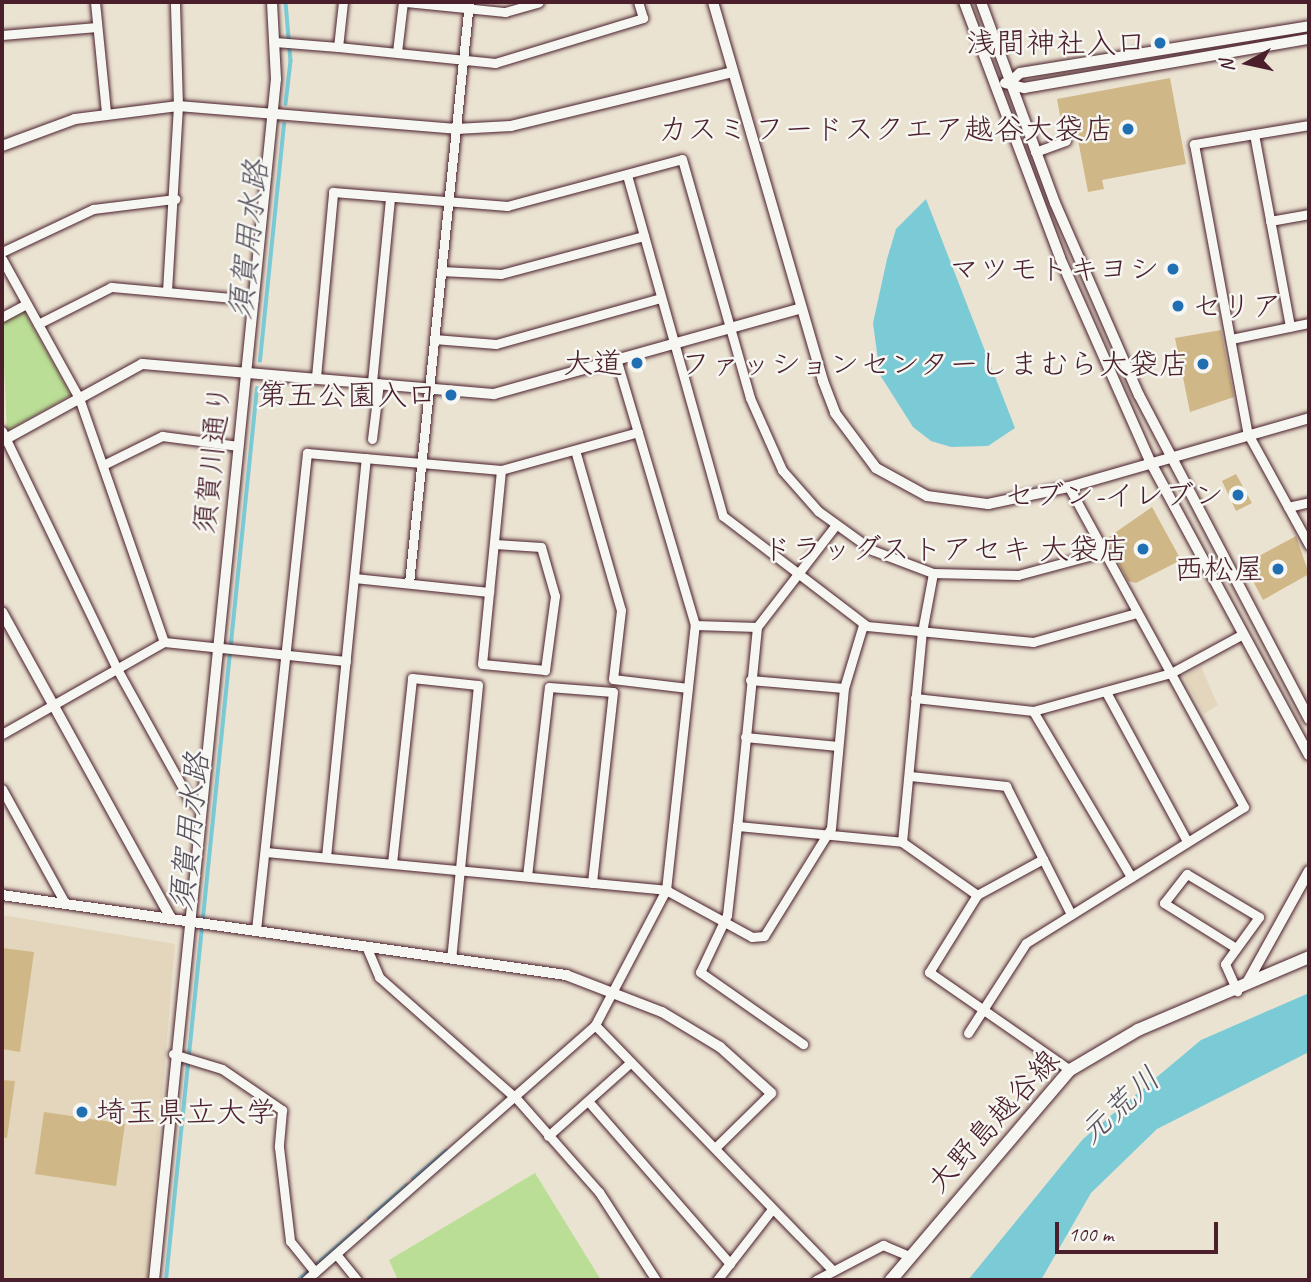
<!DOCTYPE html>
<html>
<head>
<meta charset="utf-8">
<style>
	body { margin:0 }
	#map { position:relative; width:1311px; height:1282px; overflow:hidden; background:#ebe3d2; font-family:Caveat,"Klee One",sans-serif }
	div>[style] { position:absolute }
	.built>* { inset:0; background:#e3d6bc }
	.green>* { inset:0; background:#bbde97 }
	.water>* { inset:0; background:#7bcbd7 }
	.stream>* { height:3.5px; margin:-1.75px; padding:0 1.75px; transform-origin:1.75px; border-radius:1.75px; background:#7bcbd7 }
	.building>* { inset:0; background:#d0b787 }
	.roads { filter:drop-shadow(0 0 2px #4a1f2b) drop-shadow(0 0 2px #4a1f2b) }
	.minor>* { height:9px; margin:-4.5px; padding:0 4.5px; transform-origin:4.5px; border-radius:4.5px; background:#f6f6f2 }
	.tertiary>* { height:10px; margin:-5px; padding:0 5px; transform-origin:5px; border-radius:5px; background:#f6f6f2 }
	.secondary>* { height:12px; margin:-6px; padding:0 6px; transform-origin:6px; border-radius:6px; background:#f6f6f2 }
	.dots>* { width:19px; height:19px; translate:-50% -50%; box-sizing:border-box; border:4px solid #f6f6f2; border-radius:50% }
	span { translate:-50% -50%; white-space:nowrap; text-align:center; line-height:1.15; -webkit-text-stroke:5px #f6f6f2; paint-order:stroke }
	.poi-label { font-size:30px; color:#4a1f2b }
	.right { translate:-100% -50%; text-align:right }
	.left { translate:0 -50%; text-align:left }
	.street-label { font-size:30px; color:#4a1f2b }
	.water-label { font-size:32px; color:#59535f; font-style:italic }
	.frame { position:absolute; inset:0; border:4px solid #4a1f2b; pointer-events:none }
	.north { position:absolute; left:1213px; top:28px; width:70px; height:70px; -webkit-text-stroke:5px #f6f6f2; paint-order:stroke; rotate:262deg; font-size:19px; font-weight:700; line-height:28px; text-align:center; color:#4a1f2b }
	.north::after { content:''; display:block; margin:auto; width:24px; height:32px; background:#4a1f2b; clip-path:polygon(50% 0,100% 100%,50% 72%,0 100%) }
	.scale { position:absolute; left:1055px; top:1222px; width:163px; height:32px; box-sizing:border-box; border:4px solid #4a1f2b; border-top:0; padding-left:9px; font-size:21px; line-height:24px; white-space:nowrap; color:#4a1f2b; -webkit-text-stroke:5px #f6f6f2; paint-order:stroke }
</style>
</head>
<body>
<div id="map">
	<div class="built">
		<div style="clip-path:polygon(1201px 667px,1218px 705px,1204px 714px,1183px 676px)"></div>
		<div style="clip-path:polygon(2px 915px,175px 944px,147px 1280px,2px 1280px)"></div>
	</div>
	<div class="green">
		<div style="clip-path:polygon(23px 309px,71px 395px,7px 431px,2px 321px)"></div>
		<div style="clip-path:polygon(535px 1173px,601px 1280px,398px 1280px,389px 1260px)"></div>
	</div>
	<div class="water">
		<div style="clip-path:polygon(926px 199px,1015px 428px,988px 446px,951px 447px,931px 441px,913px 427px,880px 375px,873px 323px,887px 259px,896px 229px)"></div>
		<div style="clip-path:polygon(1309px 993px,1309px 1052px,1157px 1129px,1091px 1193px,1041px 1280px,968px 1280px,1083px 1139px,1201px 1040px)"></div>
	</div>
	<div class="stream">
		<div style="left:286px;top:2px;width:59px;rotate:85.2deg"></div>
		<div style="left:291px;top:61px;width:43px;rotate:96.6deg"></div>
		<div style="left:260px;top:361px;width:238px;rotate:-84.2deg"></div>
		<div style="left:413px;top:1179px;width:43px;rotate:-40.3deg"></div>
		<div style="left:369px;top:1218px;width:50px;rotate:-41deg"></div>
		<div style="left:318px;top:1263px;width:58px;rotate:-40.8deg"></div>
		<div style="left:166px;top:1280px;width:896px;rotate:-84.17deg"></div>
		<div style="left:298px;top:1280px;width:13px;rotate:-39deg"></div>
	</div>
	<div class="building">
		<div style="clip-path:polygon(1170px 78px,1186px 164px,1102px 180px,1104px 189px,1088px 192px,1074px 119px,1061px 121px,1057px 99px)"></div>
		<div style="clip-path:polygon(1221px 330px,1234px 397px,1190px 412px,1175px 338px)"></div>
		<div style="clip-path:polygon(1236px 474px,1252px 503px,1236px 511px,1222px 481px)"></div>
		<div style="clip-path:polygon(1152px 507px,1181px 560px,1136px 583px,1128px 581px,1106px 539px)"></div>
		<div style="clip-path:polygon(1296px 536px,1309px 574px,1263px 600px,1244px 564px)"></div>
		<div style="clip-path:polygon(2px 948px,34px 952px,20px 1052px,2px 1049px)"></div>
		<div style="clip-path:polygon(2px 1080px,15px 1081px,7px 1138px,2px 1137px)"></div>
		<div style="clip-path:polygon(44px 1112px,125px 1124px,116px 1186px,35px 1174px)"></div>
	</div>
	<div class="roads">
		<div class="minor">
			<div style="left:95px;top:2px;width:112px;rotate:84.3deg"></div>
			<div style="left:343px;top:2px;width:45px;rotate:96.3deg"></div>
			<div style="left:338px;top:47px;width:158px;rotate:5.8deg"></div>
			<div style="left:495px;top:63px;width:155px;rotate:-16.9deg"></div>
			<div style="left:643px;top:18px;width:17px;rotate:-107deg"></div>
			<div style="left:406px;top:2px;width:100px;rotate:5.8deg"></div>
			<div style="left:505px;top:12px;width:35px;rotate:-16deg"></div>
			<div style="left:2px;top:35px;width:95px;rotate:-4.8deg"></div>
			<div style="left:275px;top:42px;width:63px;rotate:4.5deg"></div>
			<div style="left:397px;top:52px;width:50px;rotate:-83.2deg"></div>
			<div style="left:1309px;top:125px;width:117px;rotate:170.6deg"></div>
			<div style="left:1194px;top:144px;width:295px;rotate:79.5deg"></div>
			<div style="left:1248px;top:434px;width:127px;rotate:61.2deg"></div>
			<div style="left:1254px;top:134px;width:196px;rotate:79.4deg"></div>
			<div style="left:1035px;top:152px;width:33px;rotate:-20deg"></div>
			<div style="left:627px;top:175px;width:354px;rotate:74.3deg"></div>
			<div style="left:723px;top:516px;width:181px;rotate:37.4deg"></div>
			<div style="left:867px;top:626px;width:167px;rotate:5.5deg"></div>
			<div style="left:1033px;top:642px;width:108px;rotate:-15.6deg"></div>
			<div style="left:1270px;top:221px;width:40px;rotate:-10deg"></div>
			<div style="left:2px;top:252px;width:101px;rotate:-25.3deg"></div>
			<div style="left:93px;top:209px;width:83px;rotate:-7deg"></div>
			<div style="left:2px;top:259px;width:159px;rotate:61deg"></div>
			<div style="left:79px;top:398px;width:258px;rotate:70.8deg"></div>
			<div style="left:441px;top:271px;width:60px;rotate:2.9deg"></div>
			<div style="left:501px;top:274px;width:148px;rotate:-14.9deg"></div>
			<div style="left:167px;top:291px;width:185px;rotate:-86.6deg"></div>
			<div style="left:178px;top:106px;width:104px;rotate:-91.7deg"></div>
			<div style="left:2px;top:317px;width:27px;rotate:-28deg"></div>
			<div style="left:38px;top:324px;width:82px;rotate:-26.9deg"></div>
			<div style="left:111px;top:287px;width:143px;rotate:5.2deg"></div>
			<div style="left:434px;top:339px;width:62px;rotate:4.6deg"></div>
			<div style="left:496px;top:344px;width:171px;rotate:-15.6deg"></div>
			<div style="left:1231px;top:339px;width:80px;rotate:-11.6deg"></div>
			<div style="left:316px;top:377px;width:186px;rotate:-84.7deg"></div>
			<div style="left:333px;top:192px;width:175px;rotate:4.6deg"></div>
			<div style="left:507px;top:206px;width:181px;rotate:-15deg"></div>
			<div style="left:682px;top:159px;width:248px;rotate:74.1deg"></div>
			<div style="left:750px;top:398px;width:79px;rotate:66deg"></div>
			<div style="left:782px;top:470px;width:55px;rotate:48.7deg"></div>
			<div style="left:818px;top:511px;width:67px;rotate:35.8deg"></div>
			<div style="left:872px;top:550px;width:65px;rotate:20.7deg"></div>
			<div style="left:933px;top:573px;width:85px;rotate:1.3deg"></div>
			<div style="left:1018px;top:575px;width:89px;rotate:-15deg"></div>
			<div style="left:372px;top:382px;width:186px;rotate:-84.4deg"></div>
			<div style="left:2px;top:431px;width:264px;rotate:64.2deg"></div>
			<div style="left:117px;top:669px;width:149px;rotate:61deg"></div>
			<div style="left:189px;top:799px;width:14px;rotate:39deg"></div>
			<div style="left:372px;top:439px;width:56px;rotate:-82.9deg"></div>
			<div style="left:575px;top:450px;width:166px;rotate:74deg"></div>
			<div style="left:621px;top:610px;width:69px;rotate:96.6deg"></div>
			<div style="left:613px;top:679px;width:75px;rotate:6.9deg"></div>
			<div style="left:103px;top:465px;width:66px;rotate:-26.2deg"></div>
			<div style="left:162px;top:436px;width:77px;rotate:7.5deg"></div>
			<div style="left:1288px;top:507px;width:22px;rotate:-13deg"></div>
			<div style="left:835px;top:526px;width:128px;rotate:127.7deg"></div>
			<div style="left:757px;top:627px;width:200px;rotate:95.7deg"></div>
			<div style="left:737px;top:826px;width:166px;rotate:5.5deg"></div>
			<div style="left:902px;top:842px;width:211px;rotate:-84.6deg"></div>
			<div style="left:922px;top:632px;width:60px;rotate:-79.4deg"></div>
			<div style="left:495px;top:544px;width:46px;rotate:3.7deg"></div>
			<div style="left:541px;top:547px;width:51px;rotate:74.1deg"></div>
			<div style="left:555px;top:596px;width:75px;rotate:97.7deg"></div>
			<div style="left:545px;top:670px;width:63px;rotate:-174.6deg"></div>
			<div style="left:482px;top:664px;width:195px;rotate:-84.4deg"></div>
			<div style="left:354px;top:578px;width:136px;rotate:5.9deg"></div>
			<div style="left:409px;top:583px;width:584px;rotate:-84.1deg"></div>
			<div style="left:695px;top:625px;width:62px;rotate:1.8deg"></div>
			<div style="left:750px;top:680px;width:94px;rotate:4.9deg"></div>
			<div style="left:1106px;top:692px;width:170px;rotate:61.5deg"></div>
			<div style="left:915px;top:698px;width:119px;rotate:6.3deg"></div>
			<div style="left:1033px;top:711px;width:143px;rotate:-15.4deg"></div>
			<div style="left:1171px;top:673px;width:80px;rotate:-28.5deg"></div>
			<div style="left:1033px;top:711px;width:193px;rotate:59.4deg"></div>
			<div style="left:2px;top:734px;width:186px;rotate:-29.6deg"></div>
			<div style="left:164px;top:642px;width:183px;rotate:6deg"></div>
			<div style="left:745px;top:737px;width:93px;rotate:5.5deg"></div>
			<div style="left:910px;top:776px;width:97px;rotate:5.9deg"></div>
			<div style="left:1006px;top:786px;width:144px;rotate:63.1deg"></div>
			<div style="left:2px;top:789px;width:130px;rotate:61.1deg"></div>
			<div style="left:737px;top:826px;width:90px;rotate:96.4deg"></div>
			<div style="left:727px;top:915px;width:63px;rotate:115.3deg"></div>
			<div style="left:700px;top:972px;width:126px;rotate:35deg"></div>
			<div style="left:902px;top:842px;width:92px;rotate:35.2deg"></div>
			<div style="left:265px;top:852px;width:403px;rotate:5.4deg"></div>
			<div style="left:666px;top:890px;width:98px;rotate:28.7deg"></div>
			<div style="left:752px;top:937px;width:12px;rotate:-5deg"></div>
			<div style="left:764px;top:936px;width:127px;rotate:-58.2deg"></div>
			<div style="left:831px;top:828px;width:141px;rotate:-84.7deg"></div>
			<div style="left:844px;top:688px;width:66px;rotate:-73.2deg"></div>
			<div style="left:326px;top:857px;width:401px;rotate:-84.3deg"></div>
			<div style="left:1043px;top:859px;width:75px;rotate:151.4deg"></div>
			<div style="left:977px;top:895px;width:91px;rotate:121.9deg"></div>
			<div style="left:929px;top:972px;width:172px;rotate:34.8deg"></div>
			<div style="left:392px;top:863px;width:186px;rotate:-83.8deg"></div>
			<div style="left:412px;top:678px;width:66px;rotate:6.1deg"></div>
			<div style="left:478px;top:685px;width:274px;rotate:95.6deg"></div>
			<div style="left:527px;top:876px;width:190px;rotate:-83.4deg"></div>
			<div style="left:549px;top:687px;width:64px;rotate:4.5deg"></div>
			<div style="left:613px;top:692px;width:192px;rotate:96.3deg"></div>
			<div style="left:256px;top:930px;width:480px;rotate:-83.9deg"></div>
			<div style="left:307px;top:453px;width:195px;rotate:5deg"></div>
			<div style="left:501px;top:470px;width:142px;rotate:-15.5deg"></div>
			<div style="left:366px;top:946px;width:34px;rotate:67deg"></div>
			<div style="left:379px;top:977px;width:183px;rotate:41.5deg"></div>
			<div style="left:516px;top:1098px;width:125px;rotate:48.6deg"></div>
			<div style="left:599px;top:1192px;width:105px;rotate:57.1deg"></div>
			<div style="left:1236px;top:948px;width:85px;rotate:-148deg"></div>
			<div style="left:1164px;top:903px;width:37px;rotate:-52deg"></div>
			<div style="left:1187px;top:874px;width:84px;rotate:30.8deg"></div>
			<div style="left:1259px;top:917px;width:58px;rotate:125.9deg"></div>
			<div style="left:1225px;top:964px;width:30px;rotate:66deg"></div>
			<div style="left:595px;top:1025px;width:342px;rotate:45.9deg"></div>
			<div style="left:968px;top:1033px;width:107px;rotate:-57.2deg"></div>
			<div style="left:1026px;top:943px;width:257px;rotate:-32deg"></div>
			<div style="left:1244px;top:807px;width:365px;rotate:-118.7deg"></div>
			<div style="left:173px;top:1054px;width:51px;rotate:17deg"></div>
			<div style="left:222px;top:1069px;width:73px;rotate:34.3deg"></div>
			<div style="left:282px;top:1110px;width:37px;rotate:95deg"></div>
			<div style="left:279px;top:1147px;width:95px;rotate:83.3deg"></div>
			<div style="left:290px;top:1241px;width:40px;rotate:51deg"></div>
			<div style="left:588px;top:1101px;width:216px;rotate:48.9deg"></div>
			<div style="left:548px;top:1136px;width:111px;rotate:-41.7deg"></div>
			<div style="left:715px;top:1148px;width:78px;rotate:-44.5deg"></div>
			<div style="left:336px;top:1254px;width:33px;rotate:51deg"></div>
			<div style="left:306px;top:1280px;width:385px;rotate:-41.4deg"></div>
			<div style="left:595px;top:1025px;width:153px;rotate:-62.3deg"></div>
			<div style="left:666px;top:890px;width:267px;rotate:-83.8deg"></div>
			<div style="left:695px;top:625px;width:275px;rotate:-106.5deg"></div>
			<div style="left:717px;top:1280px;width:90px;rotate:-52.2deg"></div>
			<div style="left:816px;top:1280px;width:76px;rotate:-27.6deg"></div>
			<div style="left:883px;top:1245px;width:26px;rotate:23deg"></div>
		</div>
		<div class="tertiary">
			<div style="left:713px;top:2px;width:395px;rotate:73.8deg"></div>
			<div style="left:823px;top:381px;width:34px;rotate:69deg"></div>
			<div style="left:835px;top:413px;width:69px;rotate:53.3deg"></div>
			<div style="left:876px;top:468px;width:58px;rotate:28.8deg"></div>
			<div style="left:927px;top:496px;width:62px;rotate:7.5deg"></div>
			<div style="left:988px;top:504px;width:83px;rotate:-11.9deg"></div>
			<div style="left:1069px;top:487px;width:250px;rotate:-16deg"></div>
			<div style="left:964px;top:2px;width:273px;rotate:69.4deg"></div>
			<div style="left:1060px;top:258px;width:224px;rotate:66.1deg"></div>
			<div style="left:1151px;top:463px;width:332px;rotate:61.6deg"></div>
			<div style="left:981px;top:2px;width:214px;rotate:69.8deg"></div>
			<div style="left:1055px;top:203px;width:210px;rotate:66.4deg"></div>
			<div style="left:1139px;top:395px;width:366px;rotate:62.3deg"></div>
			<div style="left:1005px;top:83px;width:20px;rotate:15deg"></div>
			<div style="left:1024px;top:88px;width:289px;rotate:-9.8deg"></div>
			<div style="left:1009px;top:83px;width:15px;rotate:-42deg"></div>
			<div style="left:1020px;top:73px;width:293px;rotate:-9.2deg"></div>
			<div style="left:2px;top:146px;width:78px;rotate:-20.3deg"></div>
			<div style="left:75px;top:119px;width:104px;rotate:-7.2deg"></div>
			<div style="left:178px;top:106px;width:279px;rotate:4.7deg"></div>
			<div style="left:456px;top:129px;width:55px;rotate:-3.1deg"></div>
			<div style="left:511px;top:126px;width:228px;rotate:-13.7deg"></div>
			<div style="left:2px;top:441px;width:160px;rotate:-28.8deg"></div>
			<div style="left:142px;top:364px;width:353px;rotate:4.9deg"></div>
			<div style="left:494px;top:394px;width:319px;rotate:-15.6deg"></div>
			<div style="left:2px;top:612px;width:350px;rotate:61.1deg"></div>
			<div style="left:2px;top:895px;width:570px;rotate:8.07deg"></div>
			<div style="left:566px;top:975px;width:103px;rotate:21.1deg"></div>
			<div style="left:662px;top:1012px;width:68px;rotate:31.1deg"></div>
			<div style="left:720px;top:1047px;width:69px;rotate:42deg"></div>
			<div style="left:1248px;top:981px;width:126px;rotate:-61deg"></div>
			<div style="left:154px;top:1280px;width:1207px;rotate:-84.2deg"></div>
			<div style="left:276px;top:79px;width:77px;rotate:-93deg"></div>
		</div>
		<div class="secondary">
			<div style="left:891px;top:1280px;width:276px;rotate:-49.6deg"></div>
			<div style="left:1070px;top:1070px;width:79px;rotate:-30.5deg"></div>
			<div style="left:1138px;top:1030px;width:186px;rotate:-23.1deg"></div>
		</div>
	</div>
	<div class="dots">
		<div style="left:1160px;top:43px;background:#1f6fb2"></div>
		<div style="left:1128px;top:129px;background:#1f6fb2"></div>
		<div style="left:1173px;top:269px;background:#1f6fb2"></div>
		<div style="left:1178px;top:306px;background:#1f6fb2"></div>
		<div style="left:637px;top:363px;background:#1f6fb2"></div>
		<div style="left:1203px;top:364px;background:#1f6fb2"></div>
		<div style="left:451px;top:395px;background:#1f6fb2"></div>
		<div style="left:1238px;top:495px;background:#1f6fb2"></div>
		<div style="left:1143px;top:549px;background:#1f6fb2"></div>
		<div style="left:1278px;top:569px;background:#1f6fb2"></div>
		<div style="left:82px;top:1112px;background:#1f6fb2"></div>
	</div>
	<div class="poi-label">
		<span class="right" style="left:1146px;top:43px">浅間神社入口</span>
		<span class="right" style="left:1114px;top:129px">カスミ フードスクエア越谷大袋店</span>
		<span class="right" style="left:1159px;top:269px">マツモトキヨシ</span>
		<span class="left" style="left:1192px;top:306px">セリア</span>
		<span class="right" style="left:623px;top:363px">大道</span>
		<span class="right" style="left:1189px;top:364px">ファッションセンターしまむら大袋店</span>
		<span class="right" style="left:437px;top:395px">第五公園入口</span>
		<span class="right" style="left:1224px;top:495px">セブン-イレブン</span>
		<span class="right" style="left:1129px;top:549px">ドラッグストアセキ 大袋店</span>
		<span class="right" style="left:1264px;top:569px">西松屋</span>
		<span class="left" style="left:96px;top:1112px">埼玉県立大学</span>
	</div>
	<div class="street-label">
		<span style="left:212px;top:459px;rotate:-84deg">須賀川通り</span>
		<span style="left:993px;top:1121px;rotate:-48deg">大野島越谷線</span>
	</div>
	<div class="water-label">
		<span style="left:249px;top:240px;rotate:-84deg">須賀用水路</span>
		<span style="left:190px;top:832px;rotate:-84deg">須賀用水路</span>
		<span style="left:1120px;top:1106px;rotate:-42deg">元荒川</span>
	</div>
	<div class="frame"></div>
	<div class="north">N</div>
	<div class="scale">100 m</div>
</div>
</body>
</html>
